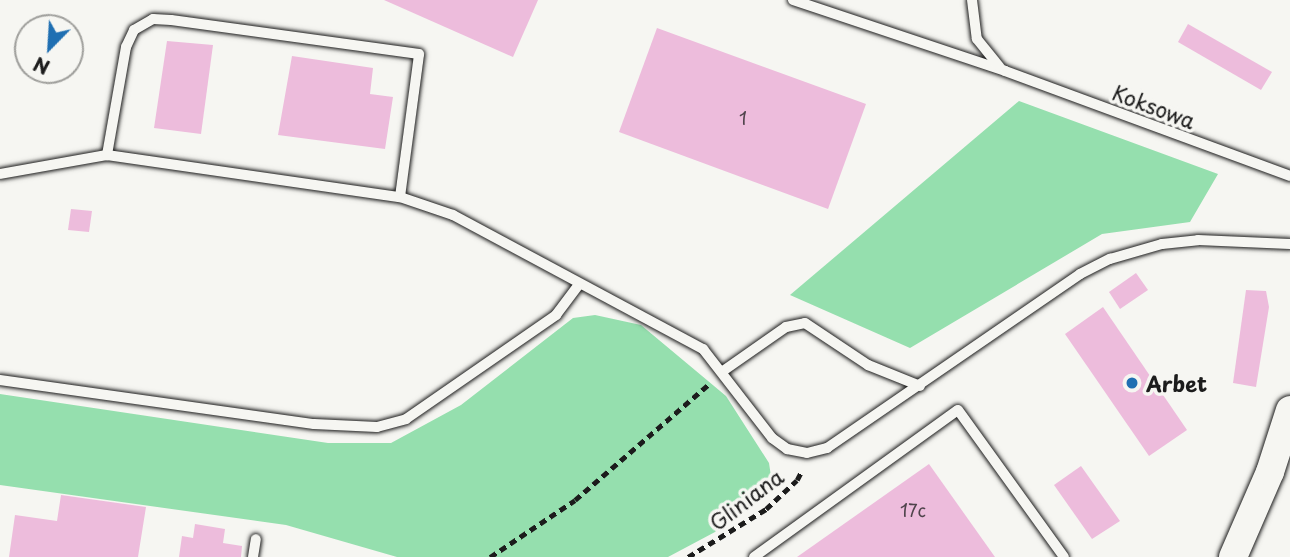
<!DOCTYPE html>
<html>
<head>
<meta charset="utf-8">
<style>
	body { margin:0 }
	#map { position:relative; width:1290px; height:557px; overflow:hidden; background:#f6f6f2; font-family:"Playpen Sans",sans-serif }
	div>[style] { position:absolute }
	.green>* { inset:0; background:#95dfae }
	.building>* { inset:0; background:#edbcdc }
	.path>* { height:4.5px; margin-top:-2.25px; transform-origin:0; background:repeating-linear-gradient(90deg,#1c1c1c 0 7px,transparent 0 12px) }
	.roads { filter:drop-shadow(0 0 2px #1c1c1c) drop-shadow(0 0 2px #1c1c1c) }
	.lane>* { height:10px; margin:-5px; padding:0 5px; transform-origin:5px; border-radius:5px; background:#f6f6f2 }
	.secondary>* { height:28px; margin:-14px; padding:0 14px; transform-origin:14px; border-radius:14px; background:#f6f6f2 }
	.dots>* { width:19px; height:19px; translate:-50% -50%; box-sizing:border-box; border:4px solid #f6f6f2; border-radius:50% }
	span { translate:-50% -50%; white-space:nowrap; text-align:center; line-height:1.15; -webkit-text-stroke:7px #f6f6f2; paint-order:stroke }
	.number-label { font-size:18px; color:#50444c }
	.number-label span { -webkit-text-stroke-width:0 }
	.street-label { font-size:21px; color:#1c1c1c }
	.poi-label { font-size:21px; color:#1c1c1c; font-weight:700 }
	.left { translate:0 -50%; text-align:left }
	.north { position:absolute; left:14px; top:14px; width:70px; height:70px; box-sizing:border-box; background:#f6f6f2; border:2px solid #9f9f9c; border-radius:50%; rotate:204deg; font-size:19px; font-weight:700; line-height:28px; text-align:center; color:#1c1c1c }
	.north::after { content:''; display:block; margin:auto; width:24px; height:32px; background:#1f6fb2; clip-path:polygon(50% 0,100% 100%,50% 72%,0 100%) }
</style>
</head>
<body>
<div id="map">
	<div class="green">
		<div style="clip-path:polygon(1019px 101px,1218px 174px,1190px 222px,1102px 234px,910px 348px,790px 295px)"></div>
		<div style="clip-path:polygon(595px 315px,641px 325px,726px 396px,769px 463px,772px 483px,715px 532px,668px 557px,397px 557px,286px 525px,0 485px,0 394px,328px 443px,391px 443px,461px 405px,573px 318px)"></div>
	</div>
	<div class="building">
		<div style="clip-path:polygon(384px 0,538px 0,513px 57px)"></div>
		<div style="clip-path:polygon(1188px 24px,1272px 72px,1261px 90px,1178px 42px)"></div>
		<div style="clip-path:polygon(657px 28px,866px 104px,828px 209px,619px 132px)"></div>
		<div style="clip-path:polygon(167px 41px,213px 45px,201px 134px,154px 128px)"></div>
		<div style="clip-path:polygon(292px 56px,373px 68px,370px 94px,393px 97px,385px 149px,278px 135px)"></div>
		<div style="clip-path:polygon(71px 209px,92px 211px,89px 232px,68px 230px)"></div>
		<div style="clip-path:polygon(1136px 273px,1148px 290px,1120px 309px,1109px 292px)"></div>
		<div style="clip-path:polygon(1246px 290px,1266px 291px,1269px 307px,1256px 387px,1233px 383px)"></div>
		<div style="clip-path:polygon(1103px 307px,1187px 430px,1149px 456px,1065px 334px)"></div>
		<div style="clip-path:polygon(929px 464px,995px 557px,797px 557px)"></div>
		<div style="clip-path:polygon(1081px 466px,1120px 521px,1092px 539px,1054px 485px)"></div>
		<div style="clip-path:polygon(61px 495px,146px 507px,138px 557px,9px 557px,15px 515px,57px 521px)"></div>
		<div style="clip-path:polygon(195px 524px,225px 529px,223px 543px,242px 546px,241px 557px,179px 557px,182px 536px,193px 538px)"></div>
	</div>
	<div class="path">
		<div style="left:490px;top:557px;width:102px;rotate:-33.8deg"></div>
		<div style="left:575px;top:500px;width:177px;rotate:-40.9deg"></div>
		<div style="left:688px;top:557px;width:92px;rotate:-31.6deg"></div>
		<div style="left:766px;top:509px;width:42px;rotate:-43.1deg"></div>
		<div style="left:797px;top:480px;width:11px;rotate:-63deg"></div>
	</div>
	<div class="roads">
		<div class="lane">
			<div style="left:793px;top:0;width:224px;rotate:18.5deg"></div>
			<div style="left:1005px;top:71px;width:304px;rotate:20.2deg"></div>
			<div style="left:972px;top:0;width:39px;rotate:83deg"></div>
			<div style="left:977px;top:39px;width:36px;rotate:51deg"></div>
			<div style="left:0;top:174px;width:109px;rotate:-10.1deg"></div>
			<div style="left:400px;top:197px;width:144px;rotate:-82.4deg"></div>
			<div style="left:419px;top:54px;width:250px;rotate:-172.2deg"></div>
			<div style="left:171px;top:20px;width:18px;rotate:-177deg"></div>
			<div style="left:153px;top:19px;width:22px;rotate:150deg"></div>
			<div style="left:134px;top:30px;width:19px;rotate:115deg"></div>
			<div style="left:126px;top:47px;width:110px;rotate:100deg"></div>
			<div style="left:107px;top:155px;width:296px;rotate:8.2deg"></div>
			<div style="left:400px;top:197px;width:56px;rotate:18.8deg"></div>
			<div style="left:453px;top:215px;width:284px;rotate:28.2deg"></div>
			<div style="left:703px;top:349px;width:113px;rotate:52.2deg"></div>
			<div style="left:772px;top:438px;width:19px;rotate:36deg"></div>
			<div style="left:787px;top:449px;width:20px;rotate:11deg"></div>
			<div style="left:807px;top:453px;width:21px;rotate:-14deg"></div>
			<div style="left:827px;top:448px;width:307px;rotate:-34.5deg"></div>
			<div style="left:1080px;top:274px;width:34px;rotate:-27deg"></div>
			<div style="left:1110px;top:259px;width:54px;rotate:-16.1deg"></div>
			<div style="left:1162px;top:244px;width:36px;rotate:-6deg"></div>
			<div style="left:1198px;top:240px;width:92px;rotate:2.5deg"></div>
			<div style="left:723px;top:371px;width:77px;rotate:-34.9deg"></div>
			<div style="left:786px;top:327px;width:19px;rotate:-12deg"></div>
			<div style="left:805px;top:323px;width:76px;rotate:33.7deg"></div>
			<div style="left:868px;top:365px;width:56px;rotate:22deg"></div>
			<div style="left:0;top:380px;width:317px;rotate:8deg"></div>
			<div style="left:314px;top:424px;width:63px;rotate:2.7deg"></div>
			<div style="left:377px;top:427px;width:30px;rotate:-15deg"></div>
			<div style="left:406px;top:419px;width:183px;rotate:-34.7deg"></div>
			<div style="left:556px;top:315px;width:39px;rotate:-53deg"></div>
			<div style="left:253px;top:557px;width:18px;rotate:-81deg"></div>
			<div style="left:754px;top:557px;width:251px;rotate:-35.8deg"></div>
			<div style="left:958px;top:410px;width:181px;rotate:54.2deg"></div>
		</div>
		<div class="secondary">
			<div style="left:1233px;top:557px;width:93px;rotate:-66.5deg"></div>
			<div style="left:1270px;top:472px;width:65px;rotate:-72.1deg"></div>
		</div>
	</div>
	<div class="dots">
		<div style="left:1132px;top:383px;background:#1f6fb2"></div>
	</div>
	<div class="number-label">
		<span style="left:743px;top:118px">1</span>
		<span style="left:913px;top:510px">17c</span>
	</div>
	<div class="street-label">
		<span style="left:1154px;top:106px;rotate:21deg">Koksowa</span>
		<span style="left:746px;top:499px;rotate:-37deg">Gliniana</span>
	</div>
	<div class="poi-label">
		<span class="left" style="left:1146px;top:383px">Arbet</span>
	</div>
	<div class="north">N</div>
</div>
</body>
</html>
